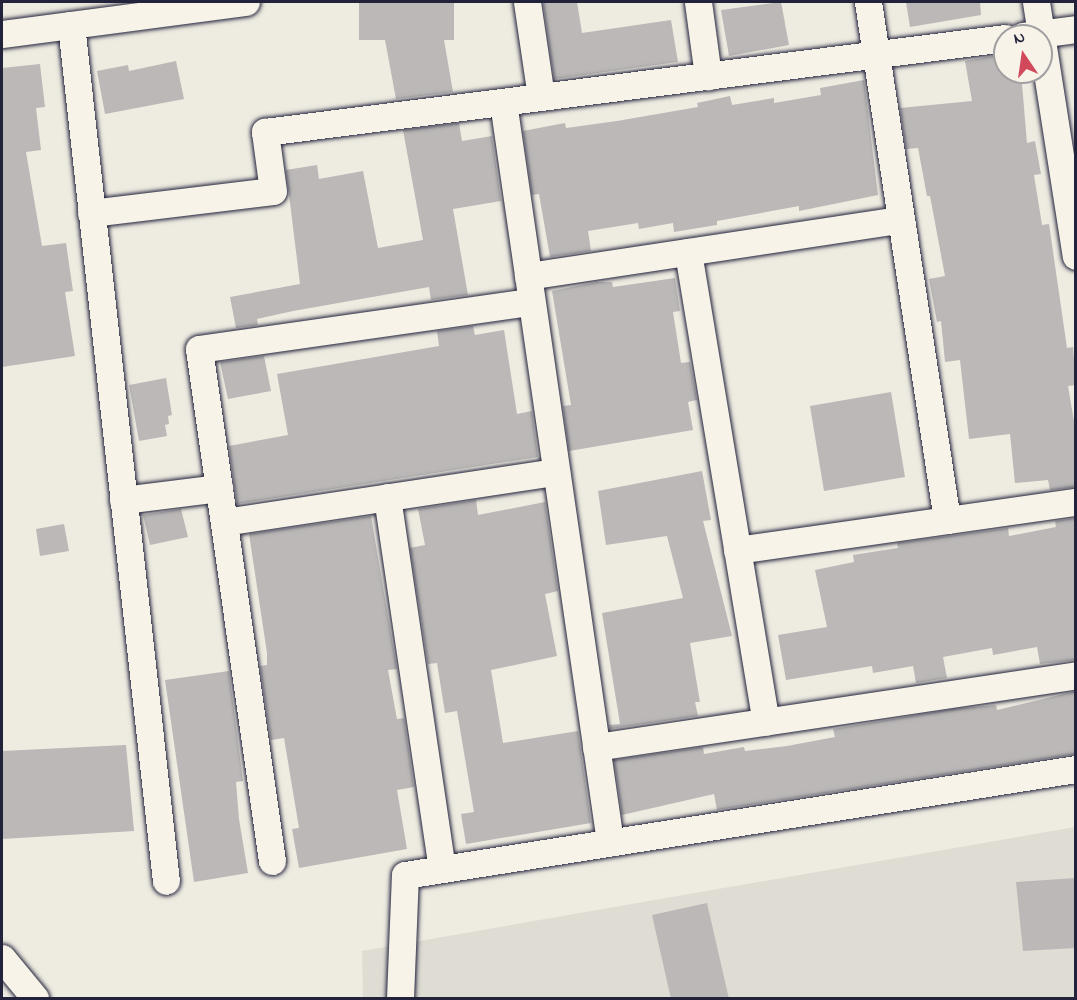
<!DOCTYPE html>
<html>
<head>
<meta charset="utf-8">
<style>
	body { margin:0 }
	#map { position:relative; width:1077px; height:1000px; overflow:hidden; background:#eeebe1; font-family:"Indie Flower",sans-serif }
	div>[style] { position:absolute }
	.built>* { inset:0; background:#dfdcd4 }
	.building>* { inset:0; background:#bbb8b7 }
	.roads { filter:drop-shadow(0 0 2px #22223b) drop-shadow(0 0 2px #22223b) }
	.street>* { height:27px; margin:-13.5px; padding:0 13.5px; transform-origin:13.5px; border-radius:13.5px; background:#f7f3e8 }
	span { translate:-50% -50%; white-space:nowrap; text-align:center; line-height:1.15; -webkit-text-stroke:6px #f7f3e8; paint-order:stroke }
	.frame { position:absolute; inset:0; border:3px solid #22223b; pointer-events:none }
	.north { position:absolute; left:993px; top:24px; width:60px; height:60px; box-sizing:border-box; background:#f7f3e8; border:2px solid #a29fa3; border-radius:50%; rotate:347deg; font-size:16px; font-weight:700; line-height:24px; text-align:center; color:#22223b }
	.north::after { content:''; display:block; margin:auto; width:21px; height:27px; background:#d1495b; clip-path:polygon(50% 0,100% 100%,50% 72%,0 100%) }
</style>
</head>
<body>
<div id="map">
	<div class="built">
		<div style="clip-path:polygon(1075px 827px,1075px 998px,363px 998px,362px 951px)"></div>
	</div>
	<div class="building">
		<div style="clip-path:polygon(359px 2px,454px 2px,454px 40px,444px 40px,453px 92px,396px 99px,385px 40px,359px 40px)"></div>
		<div style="clip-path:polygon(543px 2px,577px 2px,582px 33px,671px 20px,678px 62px,554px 79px)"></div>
		<div style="clip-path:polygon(781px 2px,789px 45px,729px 56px,721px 10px)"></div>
		<div style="clip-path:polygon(906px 2px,980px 2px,981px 15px,910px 27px)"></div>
		<div style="clip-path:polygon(1005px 54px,1005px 72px,1021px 72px,1027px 143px,1035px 141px,1041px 174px,1034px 175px,1042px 225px,1049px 224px,1067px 348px,1073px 347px,1076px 385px,1068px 386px,1076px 433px,1076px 487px,1050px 490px,1048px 480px,1015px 483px,1010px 434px,969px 439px,960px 360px,945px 362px,941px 321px,937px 322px,929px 279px,945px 276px,930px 196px,927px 196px,918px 148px,906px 149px,900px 108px,972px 101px,965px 61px)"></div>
		<div style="clip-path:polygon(176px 61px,184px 99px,105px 114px,97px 71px,128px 65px,129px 71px)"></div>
		<div style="clip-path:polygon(40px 64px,45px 107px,36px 108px,41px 150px,26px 152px,42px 246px,66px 243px,73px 291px,65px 292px,75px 356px,2px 367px,2px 68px)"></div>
		<div style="clip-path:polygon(864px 80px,878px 195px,799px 211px,799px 206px,717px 221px,717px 225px,674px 232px,673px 223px,639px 229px,638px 223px,588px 231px,591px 251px,550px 257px,539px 194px,532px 195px,523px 131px,565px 123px,566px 128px,617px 121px,698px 107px,697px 103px,730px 96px,732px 105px,774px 98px,774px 103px,821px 95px,820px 88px)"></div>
		<div style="clip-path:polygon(459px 123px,462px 141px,492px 136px,501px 201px,453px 209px,468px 295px,431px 300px,429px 287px,293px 311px,257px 319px,258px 325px,236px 328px,230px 297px,300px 284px,286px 170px,317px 165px,319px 179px,363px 171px,378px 248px,423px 240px,403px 130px)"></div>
		<div style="clip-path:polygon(675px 278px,680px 311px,673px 312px,681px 363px,690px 362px,697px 400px,688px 402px,693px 430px,569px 451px,563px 406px,571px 405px,552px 291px,597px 282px,612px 282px,613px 287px)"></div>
		<div style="clip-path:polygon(473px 326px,475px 335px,504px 330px,517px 414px,532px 411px,538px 457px,237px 504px,229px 446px,288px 435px,277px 374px,439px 346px,437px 331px)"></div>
		<div style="clip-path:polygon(264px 356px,271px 391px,228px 399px,220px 362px)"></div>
		<div style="clip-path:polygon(166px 378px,172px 415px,168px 416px,169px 424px,165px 425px,167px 436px,139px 441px,129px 385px)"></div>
		<div style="clip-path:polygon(891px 392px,905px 477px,824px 491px,810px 406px)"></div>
		<div style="clip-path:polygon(702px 471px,711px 520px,703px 521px,732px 636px,690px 643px,700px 702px,695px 702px,698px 716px,610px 729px,609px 725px,620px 724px,602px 613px,683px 598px,667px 536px,606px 545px,598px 491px)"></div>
		<div style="clip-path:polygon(476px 500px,478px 515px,545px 502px,558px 591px,545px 594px,557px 656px,491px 670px,503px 743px,578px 731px,591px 823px,466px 844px,461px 814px,474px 812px,457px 711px,445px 713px,437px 663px,428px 664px,410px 548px,425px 545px,418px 509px)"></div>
		<div style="clip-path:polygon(181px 509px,188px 537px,150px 545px,143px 515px)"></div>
		<div style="clip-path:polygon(371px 516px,397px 669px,388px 670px,397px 719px,404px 718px,414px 787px,397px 790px,407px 849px,299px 868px,292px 829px,299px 828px,284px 738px,271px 740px,260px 666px,267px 665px,267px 653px,249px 534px)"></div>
		<div style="clip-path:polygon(1076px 518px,1076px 660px,1040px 664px,1037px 647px,993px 655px,992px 648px,943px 657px,947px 678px,916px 683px,913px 666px,873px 673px,872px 666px,786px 680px,778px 635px,827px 627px,815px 570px,854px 562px,853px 555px,898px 548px,897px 543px,1008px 528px,1009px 536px,1056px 527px,1055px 521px)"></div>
		<div style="clip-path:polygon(64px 524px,69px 551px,40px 556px,36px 529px)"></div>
		<div style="clip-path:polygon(229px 671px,243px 781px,236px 782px,239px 819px,248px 873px,194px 882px,165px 680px)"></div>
		<div style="clip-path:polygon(1076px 691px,1076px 754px,717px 810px,714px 794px,622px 815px,614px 760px,703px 747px,704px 754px,744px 747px,745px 751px,787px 746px,835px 737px,833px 729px,953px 709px,996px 705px,997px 710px)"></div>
		<div style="clip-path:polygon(126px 745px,134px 831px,2px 839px,2px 751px)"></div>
		<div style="clip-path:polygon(1076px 878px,1076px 948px,1023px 951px,1016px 882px)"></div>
		<div style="clip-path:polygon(707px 903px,729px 999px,671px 999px,652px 915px)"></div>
	</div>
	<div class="roads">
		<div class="street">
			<div style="left:527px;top:2px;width:96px;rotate:81.6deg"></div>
			<div style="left:698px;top:2px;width:75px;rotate:82.3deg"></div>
			<div style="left:868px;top:2px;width:524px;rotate:81.33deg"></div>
			<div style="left:1036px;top:2px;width:257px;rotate:81.1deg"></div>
			<div style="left:71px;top:25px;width:861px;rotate:83.67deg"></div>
			<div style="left:2px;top:34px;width:246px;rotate:-7.5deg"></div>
			<div style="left:1023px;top:36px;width:53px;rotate:-7.5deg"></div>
			<div style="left:503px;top:102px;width:748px;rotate:81.77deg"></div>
			<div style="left:91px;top:213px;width:183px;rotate:-6.9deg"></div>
			<div style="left:273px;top:191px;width:60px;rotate:-97.7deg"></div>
			<div style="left:265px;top:132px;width:746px;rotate:-7.24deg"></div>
			<div style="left:688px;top:252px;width:476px;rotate:80.6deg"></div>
			<div style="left:528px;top:276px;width:376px;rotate:-8.6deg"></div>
			<div style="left:387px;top:497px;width:376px;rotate:81.6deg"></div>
			<div style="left:123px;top:500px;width:97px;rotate:-7.1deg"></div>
			<div style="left:224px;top:522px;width:336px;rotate:-8.6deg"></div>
			<div style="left:737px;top:550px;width:342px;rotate:-8.1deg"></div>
			<div style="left:596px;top:747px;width:485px;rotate:-8.5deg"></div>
			<div style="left:272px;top:861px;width:517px;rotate:-98.11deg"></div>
			<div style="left:199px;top:349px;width:335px;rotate:-8.1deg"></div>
			<div style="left:2px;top:958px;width:52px;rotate:50.5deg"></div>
			<div style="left:400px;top:998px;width:123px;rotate:-87.7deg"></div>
			<div style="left:405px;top:875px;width:679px;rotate:-8.98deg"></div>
		</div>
	</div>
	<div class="frame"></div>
	<div class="north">N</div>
</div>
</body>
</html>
